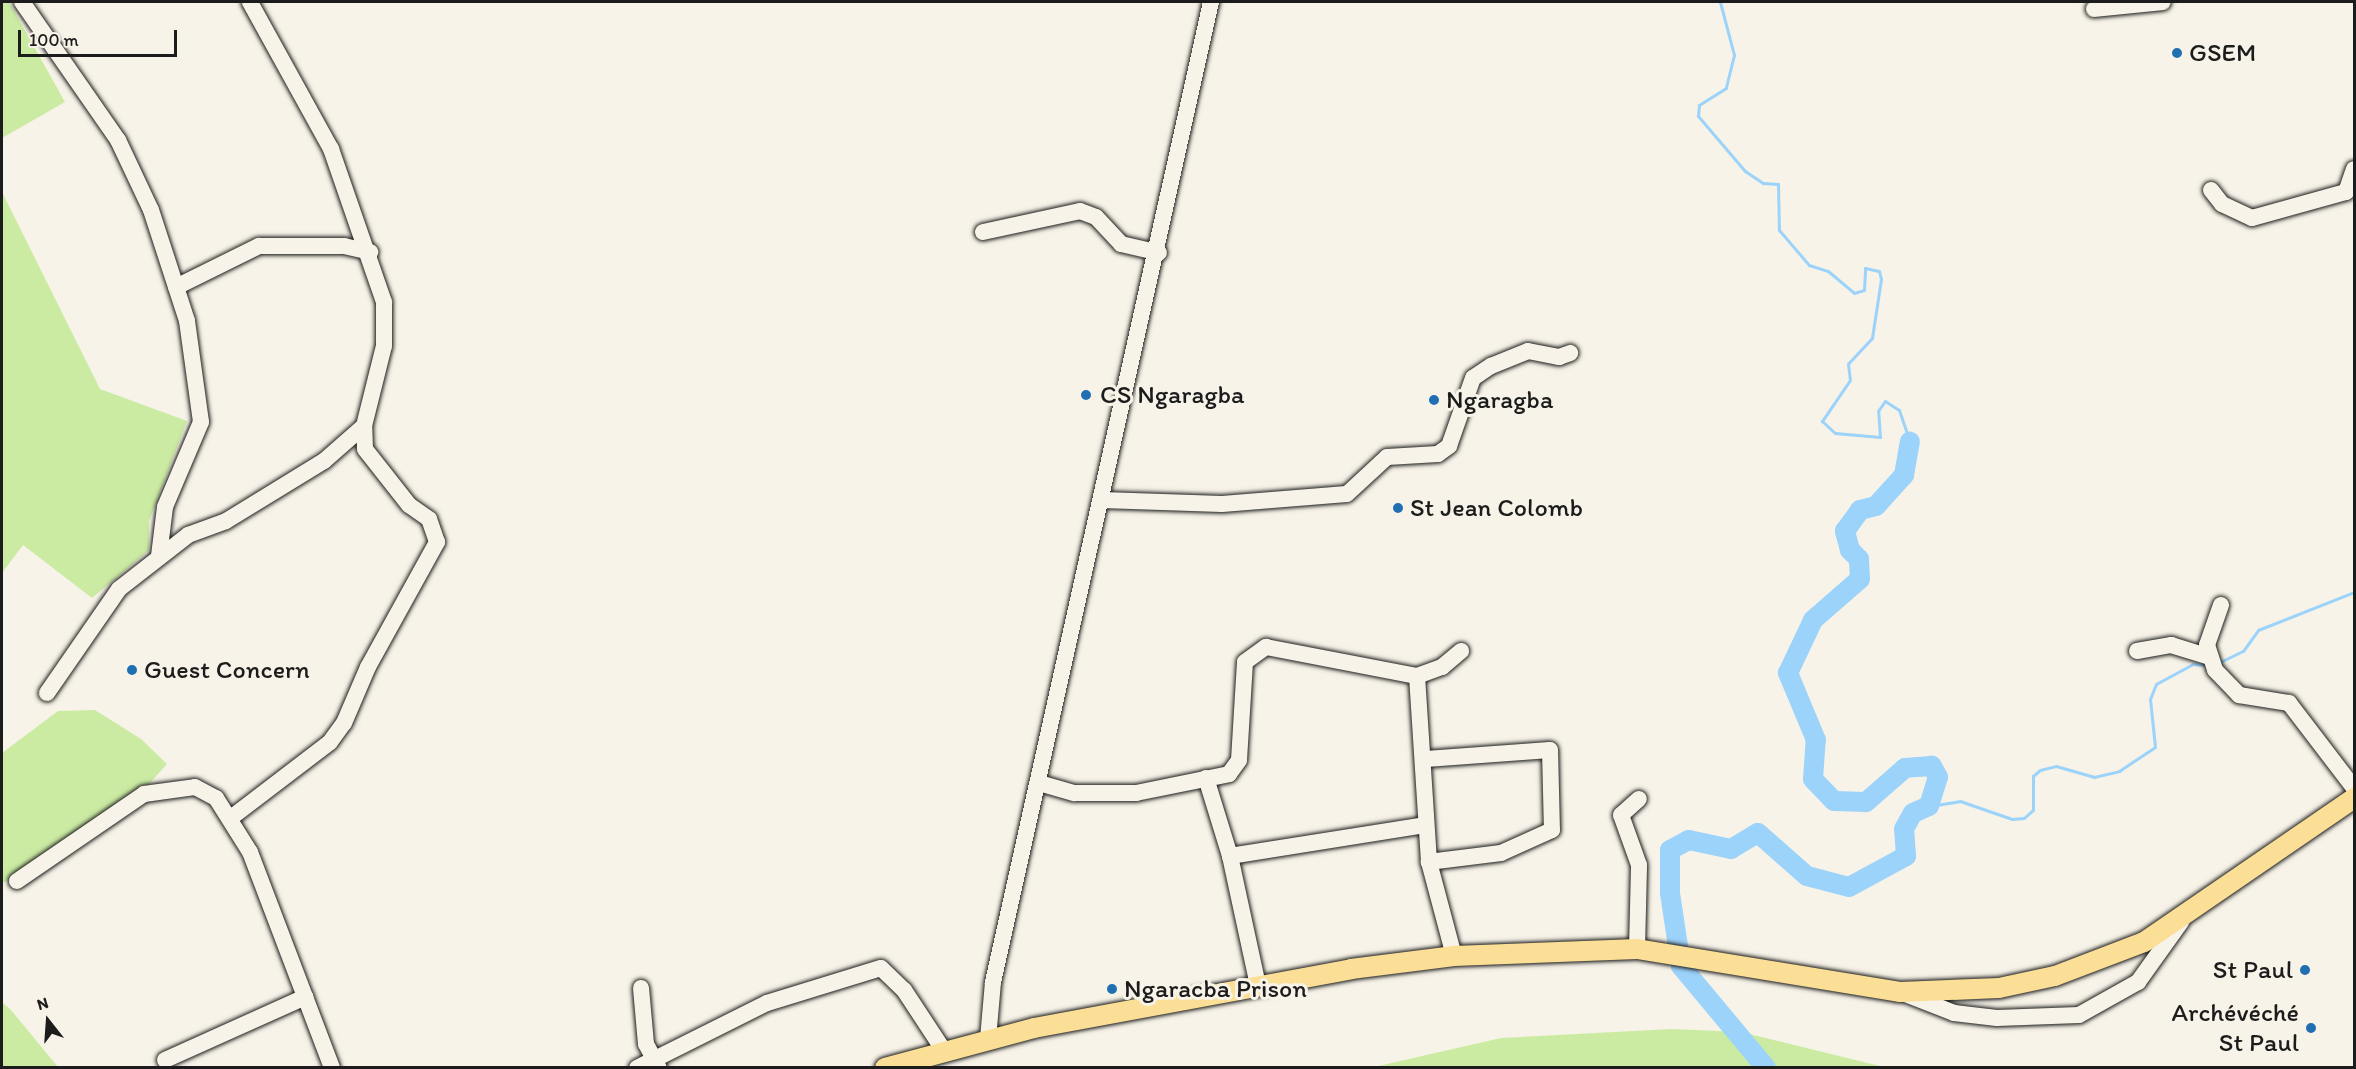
<!DOCTYPE html>
<html>
<head>
<meta charset="utf-8">
<style>
	body { margin:0 }
	#map { position:relative; width:2356px; height:1069px; overflow:hidden; background:#f7f3e8; font-family:Itim,sans-serif }
	div>[style] { position:absolute }
	.green>* { inset:0; background:#cbeba3 }
	.stream>* { height:3px; margin:-1.5px; padding:0 1.5px; transform-origin:1.5px; border-radius:1.5px; background:#9cd3fb }
	.river>* { height:20px; margin:-10px; padding:0 10px; transform-origin:10px; border-radius:10px; background:#9cd3fb }
	.roads { filter:drop-shadow(0 0 2px #1c1c1c) drop-shadow(0 0 2px #1c1c1c) }
	.minor>* { height:16px; margin:-8px; padding:0 8px; transform-origin:8px; border-radius:8px; background:#f7f3e8 }
	.major>* { height:20px; margin:-10px; padding:0 10px; transform-origin:10px; border-radius:10px; background:#fbdf96 }
	.dots>* { width:16px; height:16px; translate:-50% -50%; box-sizing:border-box; border:3px solid #f7f3e8; border-radius:50% }
	span { translate:-50% -50%; white-space:nowrap; text-align:center; line-height:1.15; -webkit-text-stroke:6px #f7f3e8; paint-order:stroke }
	.poi-label { font-size:26px; color:#1c1c1c }
	.left { translate:0 -50%; text-align:left }
	.right { translate:-100% -50%; text-align:right }
	.frame { position:absolute; inset:0; border:3px solid #1c1c1c; pointer-events:none }
	.north { position:absolute; left:18px; top:991px; width:60px; height:60px; -webkit-text-stroke:4px #f7f3e8; paint-order:stroke; rotate:343deg; font-size:16px; font-weight:700; line-height:24px; text-align:center; color:#1c1c1c }
	.north::after { content:''; display:block; margin:auto; width:21px; height:27px; background:#1c1c1c; clip-path:polygon(50% 0,100% 100%,50% 72%,0 100%) }
	.scale { position:absolute; left:18px; top:30px; width:159px; height:27px; box-sizing:border-box; border:3px solid #1c1c1c; border-top:0; padding-left:8px; font-size:18px; line-height:21px; white-space:nowrap; color:#1c1c1c; -webkit-text-stroke:4px #f7f3e8; paint-order:stroke }
</style>
</head>
<body>
<div id="map">
	<div class="green">
		<div style="clip-path:polygon(2px 2px,9px 2px,65px 102px,2px 138px)"></div>
		<div style="clip-path:polygon(2px 192px,100px 389px,187px 421px,149px 521px,149px 550px,92px 598px,23px 545px,2px 573px)"></div>
		<div style="clip-path:polygon(95px 710px,141px 739px,167px 764px,143px 791px,47px 863px,2px 883px,2px 753px,58px 711px)"></div>
		<div style="clip-path:polygon(2px 1002px,11px 1010px,58px 1067px,2px 1067px)"></div>
		<div style="clip-path:polygon(1672px 1029px,1741px 1032px,1884px 1067px,1374px 1067px,1501px 1038px)"></div>
	</div>
	<div class="stream">
		<div style="left:1720px;top:2px;width:55px;rotate:75.2deg"></div>
		<div style="left:1734px;top:55px;width:34px;rotate:104deg"></div>
		<div style="left:1726px;top:88px;width:32px;rotate:148deg"></div>
		<div style="left:1699px;top:105px;width:11px;rotate:95deg"></div>
		<div style="left:1698px;top:116px;width:72px;rotate:49.5deg"></div>
		<div style="left:1745px;top:171px;width:22px;rotate:34deg"></div>
		<div style="left:1763px;top:183px;width:15px;rotate:4deg"></div>
		<div style="left:1778px;top:184px;width:46px;rotate:88.8deg"></div>
		<div style="left:1779px;top:230px;width:46px;rotate:49.4deg"></div>
		<div style="left:1809px;top:265px;width:20px;rotate:18deg"></div>
		<div style="left:1828px;top:271px;width:34px;rotate:40deg"></div>
		<div style="left:1854px;top:293px;width:10px;rotate:-17deg"></div>
		<div style="left:1864px;top:290px;width:22px;rotate:-87deg"></div>
		<div style="left:1865px;top:268px;width:14px;rotate:12deg"></div>
		<div style="left:1879px;top:271px;width:8px;rotate:76deg"></div>
		<div style="left:1881px;top:279px;width:60px;rotate:98.7deg"></div>
		<div style="left:1872px;top:338px;width:35px;rotate:133deg"></div>
		<div style="left:1848px;top:364px;width:16px;rotate:83deg"></div>
		<div style="left:1850px;top:380px;width:50px;rotate:124.3deg"></div>
		<div style="left:1822px;top:421px;width:18px;rotate:43deg"></div>
		<div style="left:1835px;top:433px;width:45px;rotate:5.1deg"></div>
		<div style="left:1880px;top:437px;width:26px;rotate:-94deg"></div>
		<div style="left:1878px;top:411px;width:12px;rotate:-55deg"></div>
		<div style="left:1885px;top:401px;width:17px;rotate:33deg"></div>
		<div style="left:1899px;top:410px;width:34px;rotate:71deg"></div>
		<div style="left:2218px;top:663px;width:28px;rotate:-26deg"></div>
		<div style="left:2243px;top:651px;width:26px;rotate:-54deg"></div>
		<div style="left:2258px;top:630px;width:103px;rotate:-21.6deg"></div>
		<div style="left:1929px;top:806px;width:31px;rotate:-9deg"></div>
		<div style="left:1960px;top:801px;width:55px;rotate:19.1deg"></div>
		<div style="left:2012px;top:819px;width:12px;rotate:-5deg"></div>
		<div style="left:2024px;top:818px;width:12px;rotate:-42deg"></div>
		<div style="left:2033px;top:810px;width:34px;rotate:-90deg"></div>
		<div style="left:2033px;top:776px;width:9px;rotate:-41deg"></div>
		<div style="left:2040px;top:770px;width:16px;rotate:-14deg"></div>
		<div style="left:2056px;top:766px;width:40px;rotate:16deg"></div>
		<div style="left:2094px;top:777px;width:26px;rotate:-13deg"></div>
		<div style="left:2119px;top:771px;width:43px;rotate:-33.7deg"></div>
		<div style="left:2155px;top:747px;width:48px;rotate:-95.9deg"></div>
		<div style="left:2150px;top:699px;width:16px;rotate:-68deg"></div>
		<div style="left:2156px;top:684px;width:42px;rotate:-28.4deg"></div>
		<div style="left:2193px;top:664px;width:13px;rotate:4deg"></div>
	</div>
	<div class="river">
		<div style="left:1766px;top:1068px;width:133px;rotate:-129.8deg"></div>
		<div style="left:1681px;top:966px;width:74px;rotate:-98.6deg"></div>
		<div style="left:1670px;top:893px;width:43px;rotate:-90deg"></div>
		<div style="left:1670px;top:850px;width:21px;rotate:-28deg"></div>
		<div style="left:1689px;top:840px;width:43px;rotate:12.1deg"></div>
		<div style="left:1731px;top:849px;width:31px;rotate:-31deg"></div>
		<div style="left:1758px;top:833px;width:65px;rotate:41.3deg"></div>
		<div style="left:1807px;top:876px;width:43px;rotate:14.7deg"></div>
		<div style="left:1849px;top:887px;width:65px;rotate:-28.5deg"></div>
		<div style="left:1906px;top:856px;width:27px;rotate:-94deg"></div>
		<div style="left:1904px;top:829px;width:18px;rotate:-61deg"></div>
		<div style="left:1913px;top:813px;width:17px;rotate:-24deg"></div>
		<div style="left:1929px;top:806px;width:30px;rotate:-73deg"></div>
		<div style="left:1938px;top:777px;width:13px;rotate:-119deg"></div>
		<div style="left:1932px;top:766px;width:27px;rotate:176deg"></div>
		<div style="left:1905px;top:768px;width:52px;rotate:138.9deg"></div>
		<div style="left:1866px;top:802px;width:32px;rotate:-178deg"></div>
		<div style="left:1834px;top:801px;width:30px;rotate:-134deg"></div>
		<div style="left:1813px;top:779px;width:39px;rotate:-86deg"></div>
		<div style="left:1816px;top:740px;width:73px;rotate:-112.7deg"></div>
		<div style="left:1788px;top:673px;width:59px;rotate:-64.7deg"></div>
		<div style="left:1813px;top:620px;width:62px;rotate:-41.1deg"></div>
		<div style="left:1860px;top:579px;width:20px;rotate:-93deg"></div>
		<div style="left:1859px;top:559px;width:13px;rotate:-135deg"></div>
		<div style="left:1850px;top:550px;width:20px;rotate:-105deg"></div>
		<div style="left:1845px;top:531px;width:26px;rotate:-54deg"></div>
		<div style="left:1860px;top:510px;width:16px;rotate:-14deg"></div>
		<div style="left:1876px;top:506px;width:42px;rotate:-47.9deg"></div>
		<div style="left:1904px;top:475px;width:34px;rotate:-80deg"></div>
	</div>
	<div class="roads">
		<div class="minor">
			<div style="left:22px;top:2px;width:168px;rotate:55.2deg"></div>
			<div style="left:118px;top:140px;width:77px;rotate:64.8deg"></div>
			<div style="left:151px;top:210px;width:117px;rotate:72deg"></div>
			<div style="left:187px;top:321px;width:102px;rotate:82.1deg"></div>
			<div style="left:201px;top:422px;width:92px;rotate:113deg"></div>
			<div style="left:165px;top:507px;width:49px;rotate:97deg"></div>
			<div style="left:2094px;top:9px;width:69px;rotate:-5.8deg"></div>
			<div style="left:2211px;top:190px;width:18px;rotate:52deg"></div>
			<div style="left:2222px;top:204px;width:33px;rotate:25deg"></div>
			<div style="left:2252px;top:218px;width:98px;rotate:-15.5deg"></div>
			<div style="left:2346px;top:192px;width:24px;rotate:-71deg"></div>
			<div style="left:983px;top:232px;width:99px;rotate:-12.2deg"></div>
			<div style="left:1080px;top:211px;width:17px;rotate:21deg"></div>
			<div style="left:1096px;top:217px;width:37px;rotate:47deg"></div>
			<div style="left:1121px;top:244px;width:39px;rotate:13deg"></div>
			<div style="left:176px;top:287px;width:93px;rotate:-26.3deg"></div>
			<div style="left:259px;top:246px;width:85px"></div>
			<div style="left:344px;top:246px;width:27px;rotate:13deg"></div>
			<div style="left:1102px;top:500px;width:120px;rotate:1.9deg"></div>
			<div style="left:1222px;top:504px;width:125px;rotate:-4.6deg"></div>
			<div style="left:1347px;top:494px;width:54px;rotate:-42.8deg"></div>
			<div style="left:1387px;top:457px;width:51px;rotate:-3.4deg"></div>
			<div style="left:1438px;top:454px;width:14px;rotate:-36deg"></div>
			<div style="left:1449px;top:446px;width:72px;rotate:-70.6deg"></div>
			<div style="left:1473px;top:378px;width:22px;rotate:-34deg"></div>
			<div style="left:1491px;top:366px;width:40px;rotate:-22deg"></div>
			<div style="left:1528px;top:351px;width:32px;rotate:11deg"></div>
			<div style="left:1559px;top:357px;width:12px;rotate:-20deg"></div>
			<div style="left:2221px;top:605px;width:42px;rotate:109.3deg"></div>
			<div style="left:2207px;top:645px;width:26px;rotate:72deg"></div>
			<div style="left:2215px;top:670px;width:35px;rotate:46deg"></div>
			<div style="left:2239px;top:695px;width:51px;rotate:9.1deg"></div>
			<div style="left:2289px;top:703px;width:107px;rotate:52.6deg"></div>
			<div style="left:2137px;top:651px;width:35px;rotate:-10deg"></div>
			<div style="left:2171px;top:645px;width:41px;rotate:17.1deg"></div>
			<div style="left:1417px;top:676px;width:186px;rotate:86.3deg"></div>
			<div style="left:1429px;top:862px;width:97px;rotate:75.1deg"></div>
			<div style="left:47px;top:693px;width:126px;rotate:-55.3deg"></div>
			<div style="left:119px;top:589px;width:88px;rotate:-38deg"></div>
			<div style="left:188px;top:535px;width:40px;rotate:-20.2deg"></div>
			<div style="left:226px;top:521px;width:115px;rotate:-31.5deg"></div>
			<div style="left:324px;top:461px;width:53px;rotate:-41.2deg"></div>
			<div style="left:1426px;top:759px;width:124px;rotate:-4.2deg"></div>
			<div style="left:1550px;top:750px;width:80px;rotate:88.6deg"></div>
			<div style="left:1552px;top:830px;width:56px;rotate:155.7deg"></div>
			<div style="left:1501px;top:853px;width:73px;rotate:172.9deg"></div>
			<div style="left:1206px;top:778px;width:82px;rotate:72.9deg"></div>
			<div style="left:1230px;top:856px;width:132px;rotate:77.8deg"></div>
			<div style="left:1039px;top:783px;width:37px;rotate:16deg"></div>
			<div style="left:1075px;top:793px;width:61px"></div>
			<div style="left:1136px;top:793px;width:95px;rotate:-11.5deg"></div>
			<div style="left:1229px;top:774px;width:17px;rotate:-54deg"></div>
			<div style="left:1239px;top:760px;width:98px;rotate:-86.5deg"></div>
			<div style="left:1245px;top:662px;width:26px;rotate:-36deg"></div>
			<div style="left:1266px;top:647px;width:154px;rotate:10.9deg"></div>
			<div style="left:1417px;top:676px;width:27px;rotate:-20deg"></div>
			<div style="left:1442px;top:667px;width:25px;rotate:-40deg"></div>
			<div style="left:232px;top:817px;width:123px;rotate:-37.4deg"></div>
			<div style="left:330px;top:742px;width:24px;rotate:-54deg"></div>
			<div style="left:344px;top:723px;width:61px;rotate:-66.8deg"></div>
			<div style="left:368px;top:667px;width:143px;rotate:-61.1deg"></div>
			<div style="left:437px;top:542px;width:24px;rotate:-109deg"></div>
			<div style="left:429px;top:519px;width:24px;rotate:-145deg"></div>
			<div style="left:409px;top:505px;width:71px;rotate:-128.2deg"></div>
			<div style="left:365px;top:449px;width:23px;rotate:-92deg"></div>
			<div style="left:364px;top:426px;width:82px;rotate:-76deg"></div>
			<div style="left:384px;top:346px;width:44px;rotate:-90deg"></div>
			<div style="left:384px;top:302px;width:162px;rotate:-109.1deg"></div>
			<div style="left:331px;top:149px;width:168px;rotate:-118.9deg"></div>
			<div style="left:1230px;top:856px;width:197px;rotate:-9deg"></div>
			<div style="left:17px;top:881px;width:154px;rotate:-34.4deg"></div>
			<div style="left:144px;top:794px;width:51px;rotate:-7.8deg"></div>
			<div style="left:195px;top:787px;width:24px;rotate:28deg"></div>
			<div style="left:216px;top:798px;width:64px;rotate:57.8deg"></div>
			<div style="left:250px;top:852px;width:231px;rotate:69.2deg"></div>
			<div style="left:1637px;top:949px;width:84px;rotate:-88.6deg"></div>
			<div style="left:1639px;top:865px;width:53px;rotate:-109.8deg"></div>
			<div style="left:1621px;top:815px;width:24px;rotate:-42deg"></div>
			<div style="left:641px;top:988px;width:56px;rotate:84.9deg"></div>
			<div style="left:646px;top:1044px;width:27px;rotate:62deg"></div>
			<div style="left:1903px;top:993px;width:55px;rotate:21.4deg"></div>
			<div style="left:1954px;top:1013px;width:43px;rotate:6.6deg"></div>
			<div style="left:1997px;top:1018px;width:82px;rotate:-2.1deg"></div>
			<div style="left:2079px;top:1015px;width:68px;rotate:-29.2deg"></div>
			<div style="left:2138px;top:982px;width:74px;rotate:-54.4deg"></div>
			<div style="left:988px;top:1039px;width:57px;rotate:-85deg"></div>
			<div style="left:993px;top:982px;width:1004px;rotate:-77.46deg"></div>
			<div style="left:165px;top:1060px;width:154px;rotate:-24.2deg"></div>
			<div style="left:637px;top:1068px;width:145px;rotate:-26.6deg"></div>
			<div style="left:767px;top:1003px;width:119px;rotate:-17.1deg"></div>
			<div style="left:881px;top:968px;width:32px;rotate:44deg"></div>
			<div style="left:904px;top:990px;width:73px;rotate:56.7deg"></div>
		</div>
		<div class="major">
			<div style="left:885px;top:1068px;width:154px;rotate:-15deg"></div>
			<div style="left:1034px;top:1028px;width:322px;rotate:-10.5deg"></div>
			<div style="left:1351px;top:969px;width:104px;rotate:-7.2deg"></div>
			<div style="left:1454px;top:956px;width:183px;rotate:-2.2deg"></div>
			<div style="left:1637px;top:949px;width:266px;rotate:9.3deg"></div>
			<div style="left:1900px;top:992px;width:99px;rotate:-2.3deg"></div>
			<div style="left:1999px;top:988px;width:57px;rotate:-12.1deg"></div>
			<div style="left:2055px;top:976px;width:95px;rotate:-20.9deg"></div>
			<div style="left:2144px;top:942px;width:255px;rotate:-34.4deg"></div>
		</div>
	</div>
	<div class="dots">
		<div style="left:2177px;top:53px;background:#1f6fb2"></div>
		<div style="left:1086px;top:395px;background:#1f6fb2"></div>
		<div style="left:1434px;top:400px;background:#1f6fb2"></div>
		<div style="left:1398px;top:508px;background:#1f6fb2"></div>
		<div style="left:132px;top:670px;background:#1f6fb2"></div>
		<div style="left:2305px;top:970px;background:#1f6fb2"></div>
		<div style="left:1112px;top:989px;background:#1f6fb2"></div>
		<div style="left:2311px;top:1028px;background:#1f6fb2"></div>
	</div>
	<div class="poi-label">
		<span class="left" style="left:2189px;top:53px">GSEM</span>
		<span class="left" style="left:1100px;top:395px">CS Ngaragba</span>
		<span class="left" style="left:1446px;top:400px">Ngaragba</span>
		<span class="left" style="left:1410px;top:508px">St Jean Colomb</span>
		<span class="left" style="left:144px;top:670px">Guest Concern</span>
		<span class="right" style="left:2293px;top:970px">St Paul</span>
		<span class="left" style="left:1124px;top:989px">Ngaracba Prison</span>
		<span class="right" style="left:2299px;top:1028px">Archévéché<br>St Paul</span>
	</div>
	<div class="frame"></div>
	<div class="north">N</div>
	<div class="scale">100 m</div>
</div>
</body>
</html>
